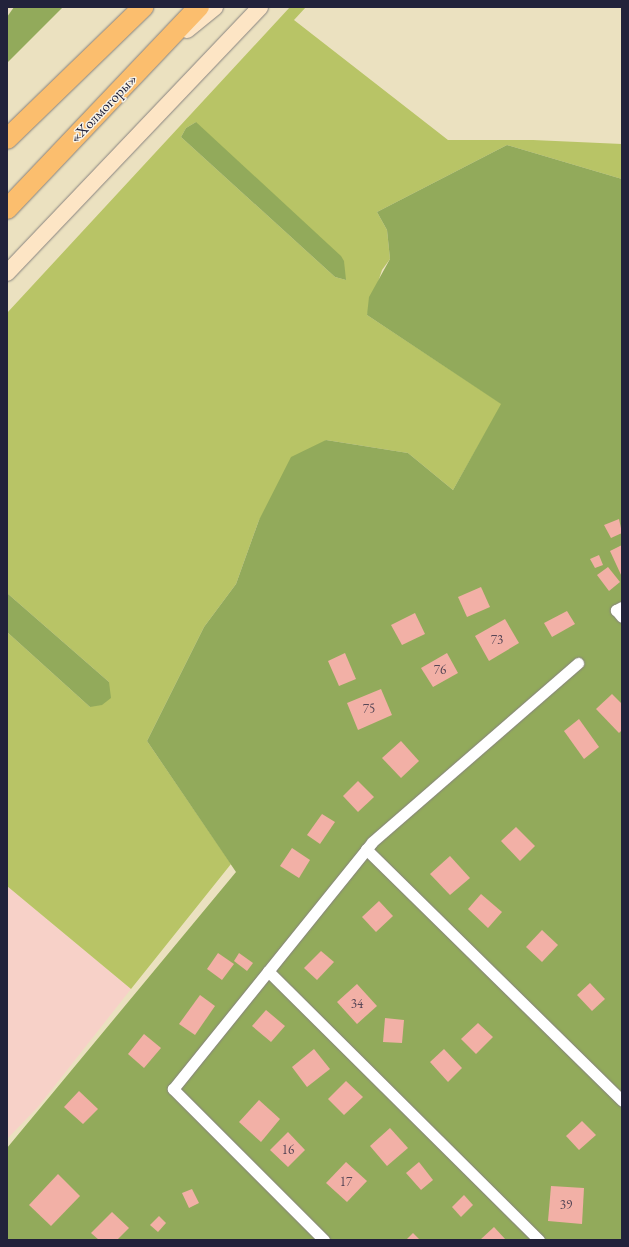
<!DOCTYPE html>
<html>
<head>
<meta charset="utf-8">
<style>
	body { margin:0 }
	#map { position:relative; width:629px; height:1247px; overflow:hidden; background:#ebe1c0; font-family:"EB Garamond",serif }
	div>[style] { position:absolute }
	.built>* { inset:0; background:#f7d1c8 }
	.green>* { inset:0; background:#b8c466 }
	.forest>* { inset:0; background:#92aa5b }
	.building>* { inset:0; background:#f2b0a6 }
	.roads { filter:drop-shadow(0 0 1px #86827e) drop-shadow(0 0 1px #86827e) }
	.street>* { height:11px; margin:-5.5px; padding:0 5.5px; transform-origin:5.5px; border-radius:5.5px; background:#fff }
	.secondary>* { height:16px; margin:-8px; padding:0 8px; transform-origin:8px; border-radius:8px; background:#fde5c5 }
	.highway>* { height:20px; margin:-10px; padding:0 10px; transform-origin:10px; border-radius:10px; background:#fbbe6e }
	span { translate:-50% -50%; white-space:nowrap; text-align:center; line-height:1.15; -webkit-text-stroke:3px #f7f3e8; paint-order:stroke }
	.number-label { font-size:13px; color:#564656 }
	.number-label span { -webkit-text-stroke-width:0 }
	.street-label { font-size:15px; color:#22223b }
	.frame { position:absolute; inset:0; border:8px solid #22223b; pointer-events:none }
</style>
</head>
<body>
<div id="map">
	<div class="built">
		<div style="clip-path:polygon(7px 886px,131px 989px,38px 1107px,7px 1139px)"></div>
	</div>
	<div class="green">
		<div style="clip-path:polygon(evenodd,290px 7px,306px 7px,294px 20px,448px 140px,533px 140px,622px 144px,622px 179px,507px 145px,377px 212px,387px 230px,390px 259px,382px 270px,367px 315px,502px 404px,453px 490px,408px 453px,326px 440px,259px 520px,236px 584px,204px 627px,147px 741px,231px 864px,131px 989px,7px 886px,7px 632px,90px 707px,109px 682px,7px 593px,7px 313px,290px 7px,196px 122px,196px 123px,346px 280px,335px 277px,181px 137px,186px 128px,196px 122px)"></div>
	</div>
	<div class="forest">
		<div style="clip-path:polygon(14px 7px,63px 7px,7px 63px,7px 17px)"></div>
		<div style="clip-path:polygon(196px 122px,341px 256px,344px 261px,346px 280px,335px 277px,181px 137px,186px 128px)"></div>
		<div style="clip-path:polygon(507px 145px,622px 179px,622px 1240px,7px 1240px,7px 1148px,236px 872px,147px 741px,204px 627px,236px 584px,259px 520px,291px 457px,326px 440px,408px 453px,453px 490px,501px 404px,367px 315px,369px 297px,390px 259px,387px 230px,377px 212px)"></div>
		<div style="clip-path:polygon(7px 593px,109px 682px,111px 698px,102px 705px,90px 707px,7px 632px)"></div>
	</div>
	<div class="building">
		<div style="clip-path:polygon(619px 519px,622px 533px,611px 538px,604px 525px)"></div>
		<div style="clip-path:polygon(622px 545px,622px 577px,610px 551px)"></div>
		<div style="clip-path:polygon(599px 555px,603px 565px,595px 568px,590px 559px)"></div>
		<div style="clip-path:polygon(608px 567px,620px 582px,609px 591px,597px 575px)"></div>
		<div style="clip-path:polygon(481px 587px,490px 607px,467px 617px,458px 597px)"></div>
		<div style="clip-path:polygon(567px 611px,575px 624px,552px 637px,544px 623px)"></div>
		<div style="clip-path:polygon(415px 613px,425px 634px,402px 645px,391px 625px)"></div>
		<div style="clip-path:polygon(505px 619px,519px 643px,489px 661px,475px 636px)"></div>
		<div style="clip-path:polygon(345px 653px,356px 679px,339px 686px,328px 661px)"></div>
		<div style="clip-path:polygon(447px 653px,458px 673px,433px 687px,421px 668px)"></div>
		<div style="clip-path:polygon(381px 689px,392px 715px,358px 730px,347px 703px)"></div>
		<div style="clip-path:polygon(612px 694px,622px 704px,622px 730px,619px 733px,596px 709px)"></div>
		<div style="clip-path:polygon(579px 719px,599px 747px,584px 759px,564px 731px)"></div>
		<div style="clip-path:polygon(401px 741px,419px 761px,401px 778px,382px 758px)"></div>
		<div style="clip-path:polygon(358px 781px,374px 797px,358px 812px,343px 796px)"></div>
		<div style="clip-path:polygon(322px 814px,335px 822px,320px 844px,307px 835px)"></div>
		<div style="clip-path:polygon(516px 827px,535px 846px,520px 861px,501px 841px)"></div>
		<div style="clip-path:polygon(292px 848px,310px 860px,299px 878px,280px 866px)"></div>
		<div style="clip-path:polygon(450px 856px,470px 878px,450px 895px,430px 874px)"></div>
		<div style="clip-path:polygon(481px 894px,502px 912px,488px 928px,468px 909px)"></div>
		<div style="clip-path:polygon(379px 901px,393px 916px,376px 932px,362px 917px)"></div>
		<div style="clip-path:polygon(542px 930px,558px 945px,542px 962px,526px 947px)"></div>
		<div style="clip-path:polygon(321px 951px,334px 962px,317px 980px,304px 968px)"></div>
		<div style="clip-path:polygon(218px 953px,234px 964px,222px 980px,207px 969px)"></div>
		<div style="clip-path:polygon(239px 953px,253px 963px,247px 971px,234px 961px)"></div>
		<div style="clip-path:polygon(590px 983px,605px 999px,592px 1011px,577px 995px)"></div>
		<div style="clip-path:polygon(357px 984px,377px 1006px,357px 1024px,337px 1002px)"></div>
		<div style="clip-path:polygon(200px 995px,215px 1006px,195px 1035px,179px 1024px)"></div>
		<div style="clip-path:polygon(266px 1010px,285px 1026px,271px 1042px,252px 1026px)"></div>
		<div style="clip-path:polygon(385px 1018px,404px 1020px,402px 1043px,383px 1042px)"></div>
		<div style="clip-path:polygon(478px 1023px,493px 1037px,476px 1054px,461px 1039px)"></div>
		<div style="clip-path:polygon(144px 1034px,161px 1048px,144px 1068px,128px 1054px)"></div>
		<div style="clip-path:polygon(314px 1049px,330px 1069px,307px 1087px,292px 1067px)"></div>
		<div style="clip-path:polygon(444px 1049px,462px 1068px,448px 1082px,430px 1062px)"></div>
		<div style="clip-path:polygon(346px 1081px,363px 1097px,344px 1115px,328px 1099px)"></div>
		<div style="clip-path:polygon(79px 1091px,98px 1109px,83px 1124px,64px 1107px)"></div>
		<div style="clip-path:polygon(259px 1100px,280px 1119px,261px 1142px,239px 1122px)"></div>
		<div style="clip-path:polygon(582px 1121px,596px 1135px,579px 1150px,566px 1136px)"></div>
		<div style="clip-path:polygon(390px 1128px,408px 1148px,387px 1166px,370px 1146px)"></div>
		<div style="clip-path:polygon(288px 1132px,305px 1150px,288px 1167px,270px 1150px)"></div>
		<div style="clip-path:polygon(346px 1162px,367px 1181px,347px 1202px,326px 1183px)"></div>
		<div style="clip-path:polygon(419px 1162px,433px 1180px,421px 1190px,406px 1173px)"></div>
		<div style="clip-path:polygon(58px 1174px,80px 1196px,51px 1226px,29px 1205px)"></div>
		<div style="clip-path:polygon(551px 1186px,584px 1188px,582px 1224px,548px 1221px)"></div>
		<div style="clip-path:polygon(192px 1189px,199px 1203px,189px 1208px,182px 1193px)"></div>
		<div style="clip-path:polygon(464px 1195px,473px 1205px,461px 1217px,452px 1207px)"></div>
		<div style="clip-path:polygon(112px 1212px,129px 1228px,117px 1240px,99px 1240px,91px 1233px)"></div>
		<div style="clip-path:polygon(159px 1216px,166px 1223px,158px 1232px,150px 1225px)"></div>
		<div style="clip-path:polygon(494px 1227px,506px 1240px,480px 1240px)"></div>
		<div style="clip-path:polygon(413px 1233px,420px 1240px,406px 1240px)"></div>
	</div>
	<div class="roads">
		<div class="street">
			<div style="left:622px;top:607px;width:7px;rotate:153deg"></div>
			<div style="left:616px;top:610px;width:9px;rotate:49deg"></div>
			<div style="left:366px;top:849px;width:359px;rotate:44.5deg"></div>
			<div style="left:268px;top:971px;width:382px;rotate:44.8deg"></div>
			<div style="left:324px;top:1240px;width:214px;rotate:-135deg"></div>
			<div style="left:173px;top:1089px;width:317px;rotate:-51.1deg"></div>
			<div style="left:372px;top:842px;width:273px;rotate:-41deg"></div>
		</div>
		<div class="secondary">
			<div style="left:187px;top:30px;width:36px;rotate:-39deg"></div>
			<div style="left:7px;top:273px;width:367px;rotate:-46.4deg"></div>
		</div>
		<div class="highway">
			<div style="left:7px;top:139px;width:190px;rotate:-44.1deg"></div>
			<div style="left:7px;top:209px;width:279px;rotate:-46.5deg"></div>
		</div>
	</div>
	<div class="number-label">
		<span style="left:497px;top:640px">73</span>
		<span style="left:440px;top:670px">76</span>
		<span style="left:369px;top:709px">75</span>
		<span style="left:357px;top:1004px">34</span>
		<span style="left:288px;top:1150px">16</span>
		<span style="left:346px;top:1182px">17</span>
		<span style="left:566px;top:1205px">39</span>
	</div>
	<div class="street-label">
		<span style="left:103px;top:108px;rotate:-46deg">«Холмогоры»</span>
	</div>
	<div class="frame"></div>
</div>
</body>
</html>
